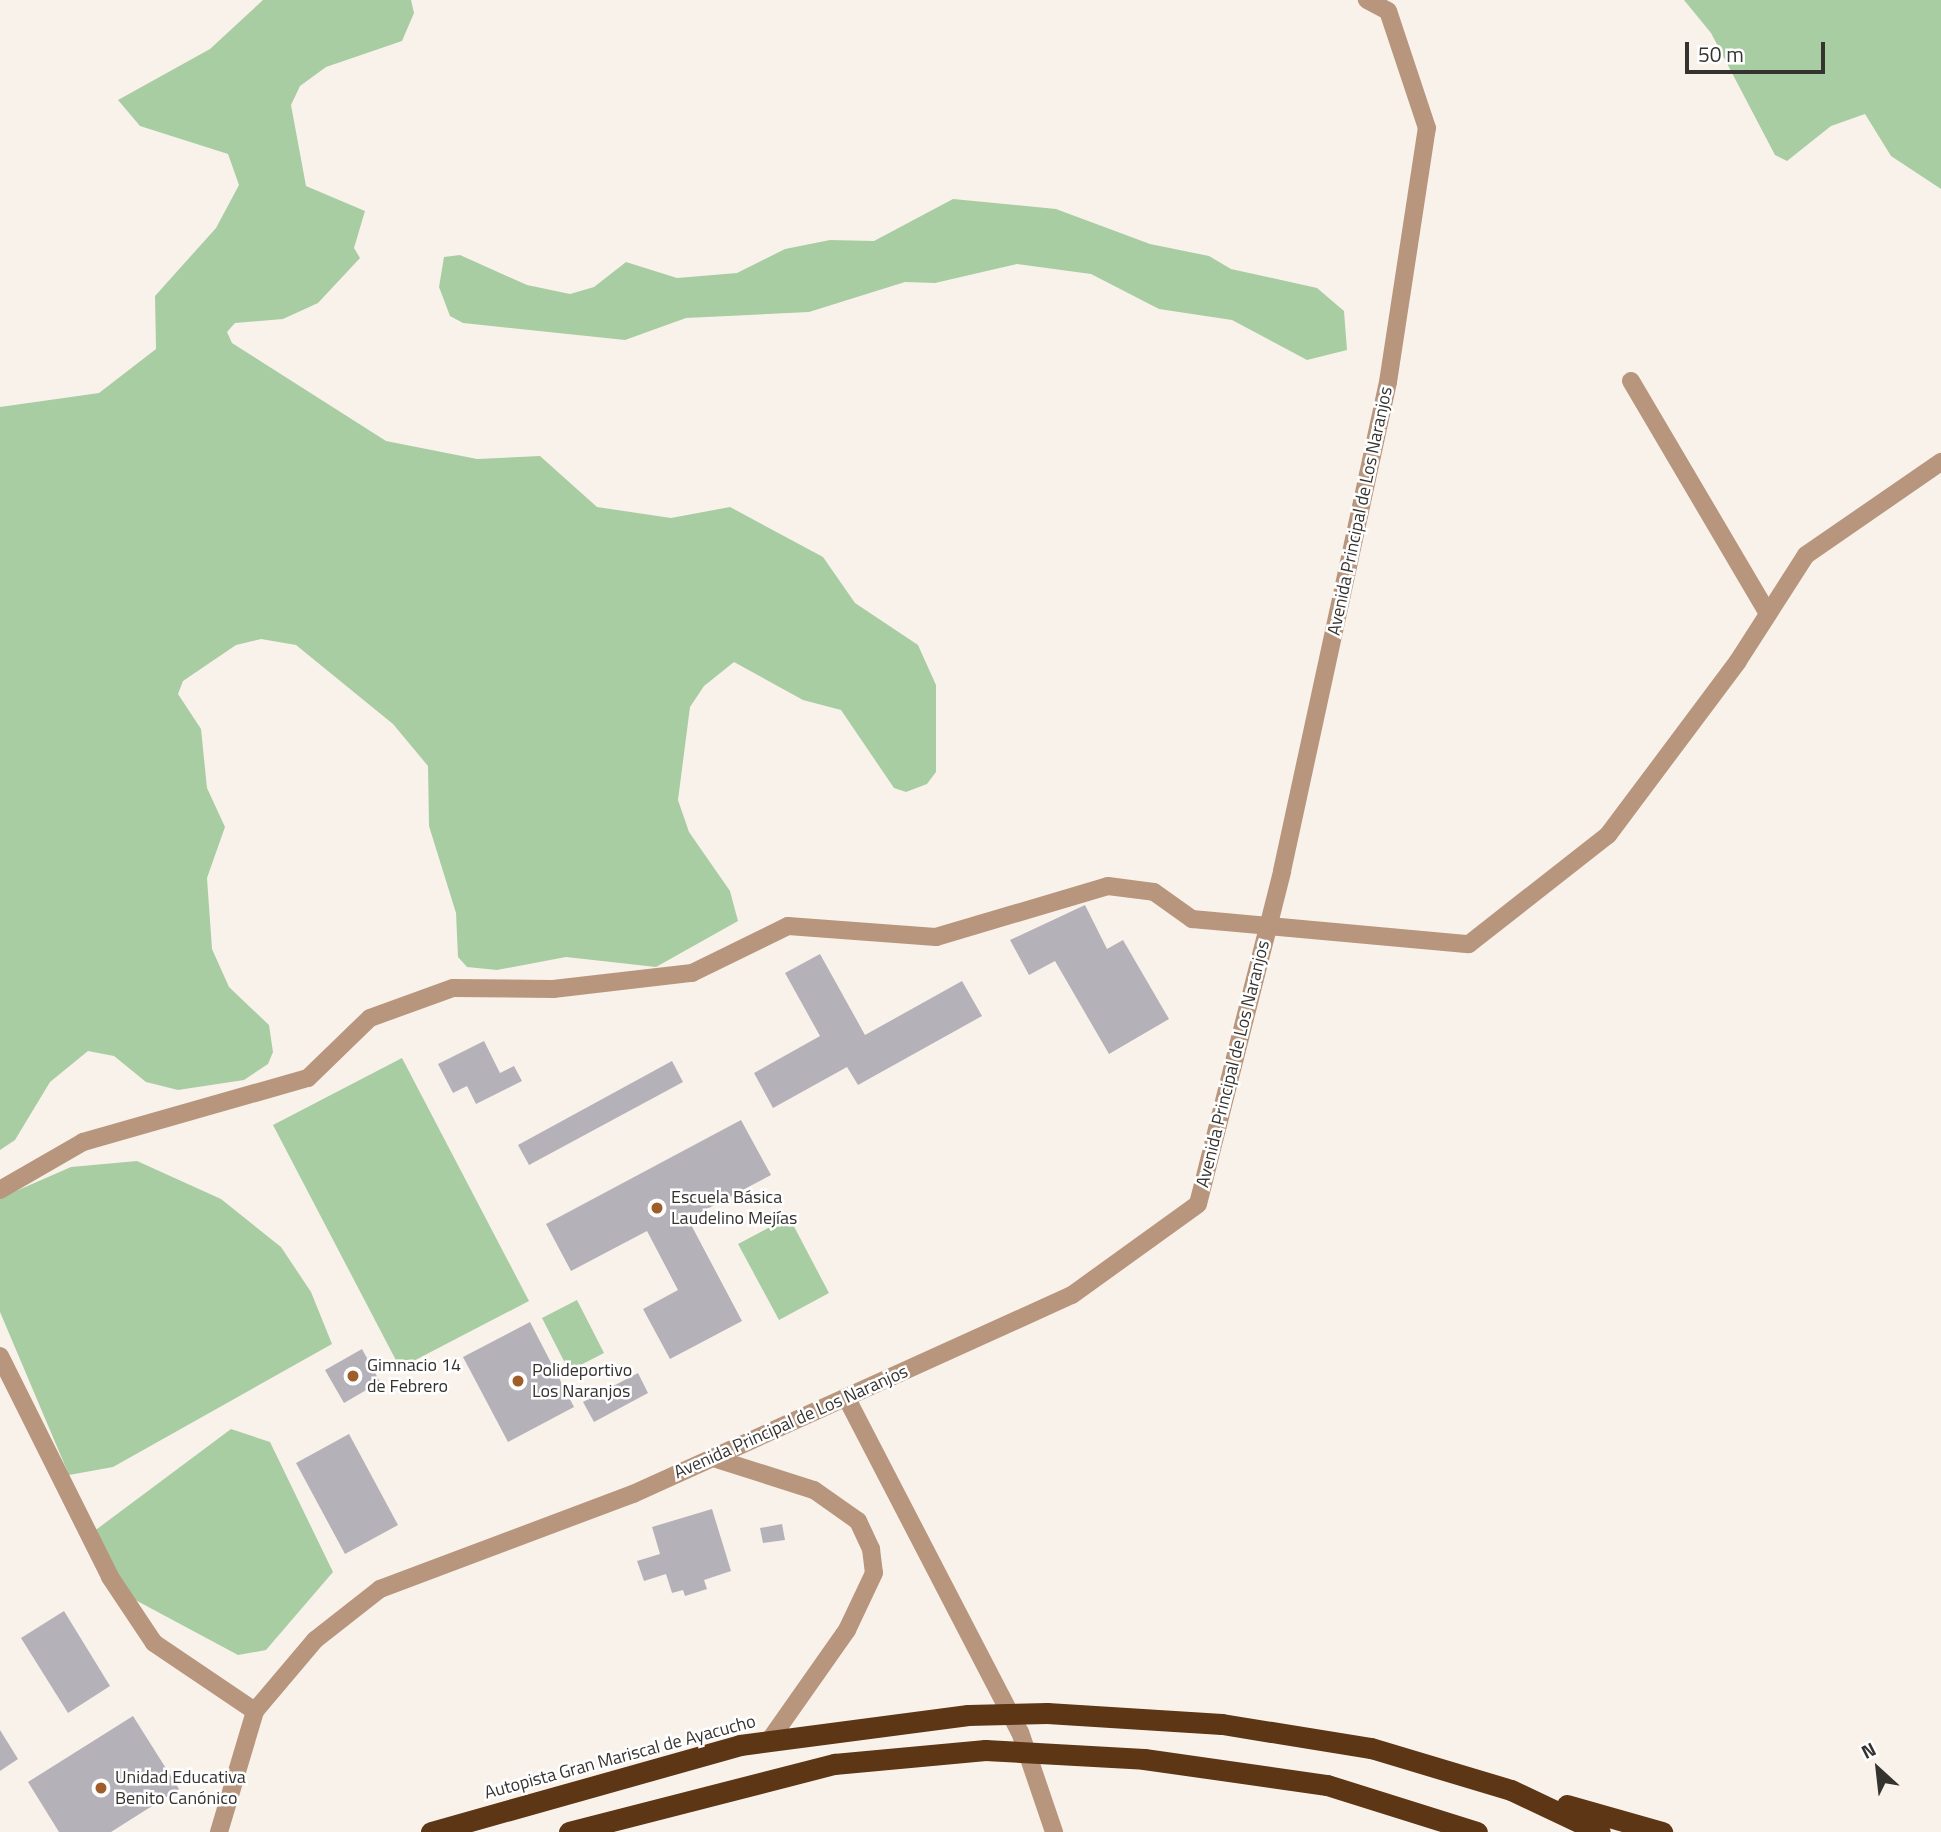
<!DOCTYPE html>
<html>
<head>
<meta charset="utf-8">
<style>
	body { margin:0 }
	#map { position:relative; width:1941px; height:1832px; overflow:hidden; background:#f9f2eb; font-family:"Titillium Web",sans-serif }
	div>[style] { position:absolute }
	.green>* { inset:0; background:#a9cda2 }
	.building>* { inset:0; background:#b5b1b8 }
	.minor>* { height:18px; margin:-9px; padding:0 9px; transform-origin:9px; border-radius:9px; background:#b8967d }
	.highway>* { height:21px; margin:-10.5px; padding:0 10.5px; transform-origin:10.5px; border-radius:10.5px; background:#5d3616 }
	.dots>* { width:19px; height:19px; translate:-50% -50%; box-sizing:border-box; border:4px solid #fff; border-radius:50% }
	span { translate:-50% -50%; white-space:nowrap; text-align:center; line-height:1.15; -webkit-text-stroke:5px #fff; paint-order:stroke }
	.street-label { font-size:18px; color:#353330 }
	.poi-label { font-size:18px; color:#353330 }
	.left { translate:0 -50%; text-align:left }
	.north { position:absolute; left:1843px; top:1734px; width:70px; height:70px; -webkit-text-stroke:5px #fff; paint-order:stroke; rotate:333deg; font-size:19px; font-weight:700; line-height:28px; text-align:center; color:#353330 }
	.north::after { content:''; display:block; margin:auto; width:24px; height:32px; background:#353330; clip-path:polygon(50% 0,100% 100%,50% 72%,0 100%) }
	.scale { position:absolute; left:1685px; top:42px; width:140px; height:32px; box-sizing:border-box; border:4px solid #353330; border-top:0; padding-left:9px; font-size:21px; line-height:24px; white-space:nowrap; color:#353330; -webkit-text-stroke:5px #fff; paint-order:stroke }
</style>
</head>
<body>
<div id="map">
	<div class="green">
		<div style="clip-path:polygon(263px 0,411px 0,414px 13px,402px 41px,326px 67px,300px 86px,291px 105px,306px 186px,365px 211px,354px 248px,360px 258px,318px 303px,283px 319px,235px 323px,227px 332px,232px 343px,386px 441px,477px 459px,540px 456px,597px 507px,671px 518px,730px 507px,823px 557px,855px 603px,918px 645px,936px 685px,936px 772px,927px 784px,906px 792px,894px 788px,841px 710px,803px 700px,734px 662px,704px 686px,690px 707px,678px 800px,689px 832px,730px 891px,738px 921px,656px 967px,566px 957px,497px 970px,467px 967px,458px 957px,456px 913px,429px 826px,428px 766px,393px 724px,296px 645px,261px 639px,236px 645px,183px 681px,178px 694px,201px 729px,207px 788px,225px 827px,207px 878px,212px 949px,229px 987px,269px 1025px,273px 1052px,268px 1064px,244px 1080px,178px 1090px,146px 1082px,114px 1056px,88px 1051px,50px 1082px,15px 1140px,0 1150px,0 407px,99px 393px,156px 349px,155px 296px,216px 228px,239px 185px,228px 154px,140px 126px,118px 100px,210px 49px)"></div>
		<div style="clip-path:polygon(1684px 0,1941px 0,1941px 189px,1891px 156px,1865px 114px,1831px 126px,1787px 161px,1775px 155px,1711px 33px)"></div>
		<div style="clip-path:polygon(953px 199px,1056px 209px,1150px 244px,1209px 256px,1231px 269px,1317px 288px,1344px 311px,1347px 350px,1307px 360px,1232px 320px,1159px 309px,1091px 274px,1017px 264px,935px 283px,905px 282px,809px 312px,686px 318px,625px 340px,463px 323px,450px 316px,439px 287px,444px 257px,460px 255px,527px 285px,570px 294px,594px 287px,626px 262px,677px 278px,737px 273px,785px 249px,830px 240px,874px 241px)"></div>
		<div style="clip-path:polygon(402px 1058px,529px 1301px,400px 1368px,273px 1125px)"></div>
		<div style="clip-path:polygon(137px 1161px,221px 1199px,281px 1247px,311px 1292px,332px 1344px,113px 1467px,69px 1475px,0 1312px,0 1198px,71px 1167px)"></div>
		<div style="clip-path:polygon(789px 1217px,829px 1293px,779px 1320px,738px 1244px)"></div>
		<div style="clip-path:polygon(577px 1300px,604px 1353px,569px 1371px,542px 1318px)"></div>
		<div style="clip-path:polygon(231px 1429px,270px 1442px,333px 1572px,266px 1650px,238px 1655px,126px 1595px,93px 1532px)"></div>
	</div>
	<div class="building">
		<div style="clip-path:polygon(1085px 905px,1107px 949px,1123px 940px,1169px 1019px,1109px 1054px,1055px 961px,1029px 975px,1010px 940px)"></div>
		<div style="clip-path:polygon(820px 954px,865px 1035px,962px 981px,982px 1016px,858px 1085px,847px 1067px,773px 1108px,754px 1073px,820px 1036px,785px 973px)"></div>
		<div style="clip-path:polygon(484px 1041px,500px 1073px,514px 1066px,522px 1081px,476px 1104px,467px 1086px,453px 1093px,438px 1064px)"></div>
		<div style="clip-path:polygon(672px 1061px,683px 1082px,529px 1165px,518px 1145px)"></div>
		<div style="clip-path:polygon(741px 1120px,771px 1175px,688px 1219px,742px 1321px,670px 1359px,643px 1309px,678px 1290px,647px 1231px,571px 1271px,546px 1224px)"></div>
		<div style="clip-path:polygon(530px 1322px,574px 1407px,508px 1442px,463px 1357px)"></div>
		<div style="clip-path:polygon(362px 1349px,380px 1382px,344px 1403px,325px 1370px)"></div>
		<div style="clip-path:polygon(638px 1373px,648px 1393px,594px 1422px,583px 1402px)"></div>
		<div style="clip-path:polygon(349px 1434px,398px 1525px,345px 1554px,296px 1463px)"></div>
		<div style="clip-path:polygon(712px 1509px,731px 1571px,704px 1580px,707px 1589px,685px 1596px,683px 1590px,672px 1593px,666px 1574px,644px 1581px,637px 1561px,660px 1554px,652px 1527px)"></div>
		<div style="clip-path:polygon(782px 1524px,785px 1540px,763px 1543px,760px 1528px)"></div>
		<div style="clip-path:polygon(64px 1611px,110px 1686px,68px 1713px,21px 1638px)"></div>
		<div style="clip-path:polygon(133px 1716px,179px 1789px,111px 1832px,59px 1832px,28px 1782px)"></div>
		<div style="clip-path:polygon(0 1730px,18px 1759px,0 1771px)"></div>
	</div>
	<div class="minor">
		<div style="left:1631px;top:381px;width:270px;rotate:59.5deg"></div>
		<div style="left:0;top:1190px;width:96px;rotate:-30deg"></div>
		<div style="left:83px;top:1142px;width:234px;rotate:-15.9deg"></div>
		<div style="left:308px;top:1078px;width:86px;rotate:-44.1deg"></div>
		<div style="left:370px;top:1018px;width:88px;rotate:-19.9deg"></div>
		<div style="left:453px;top:988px;width:100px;rotate:0.6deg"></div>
		<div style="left:553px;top:989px;width:140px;rotate:-6.6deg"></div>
		<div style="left:692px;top:973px;width:107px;rotate:-26.1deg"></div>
		<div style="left:788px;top:926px;width:148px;rotate:4.3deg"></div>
		<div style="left:936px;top:937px;width:179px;rotate:-16.5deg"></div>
		<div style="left:1108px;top:886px;width:46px;rotate:7.4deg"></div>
		<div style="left:1154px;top:892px;width:47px;rotate:35.4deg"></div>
		<div style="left:1192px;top:919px;width:278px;rotate:5.2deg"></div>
		<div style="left:1469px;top:944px;width:177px;rotate:-38.1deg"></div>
		<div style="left:1608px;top:835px;width:217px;rotate:-53.2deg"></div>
		<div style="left:1738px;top:661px;width:126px;rotate:-57.3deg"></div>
		<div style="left:1806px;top:555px;width:164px;rotate:-34.6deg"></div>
		<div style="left:0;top:1356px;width:247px;rotate:63.5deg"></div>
		<div style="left:110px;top:1577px;width:79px;rotate:56.3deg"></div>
		<div style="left:154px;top:1643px;width:122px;rotate:34deg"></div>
		<div style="left:846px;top:1397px;width:377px;rotate:62.6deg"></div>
		<div style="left:1020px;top:1732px;width:106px;rotate:71.2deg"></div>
		<div style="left:713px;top:1458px;width:106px;rotate:17.6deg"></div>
		<div style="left:814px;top:1490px;width:54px;rotate:35.2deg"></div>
		<div style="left:858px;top:1521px;width:31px;rotate:65deg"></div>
		<div style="left:871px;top:1549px;width:24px;rotate:83deg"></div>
		<div style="left:874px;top:1573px;width:63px;rotate:115.3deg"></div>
		<div style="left:847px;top:1630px;width:136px;rotate:125.1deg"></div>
		<div style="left:219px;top:1832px;width:126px;rotate:-73.4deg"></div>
		<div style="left:255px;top:1711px;width:93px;rotate:-49.8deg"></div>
		<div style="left:315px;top:1640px;width:83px;rotate:-38.1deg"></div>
		<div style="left:380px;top:1589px;width:270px;rotate:-20.6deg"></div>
		<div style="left:633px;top:1494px;width:482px;rotate:-24.4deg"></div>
		<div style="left:1072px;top:1295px;width:155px;rotate:-35.8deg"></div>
		<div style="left:1198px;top:1204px;width:343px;rotate:-75.8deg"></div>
		<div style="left:1282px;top:871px;width:500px;rotate:-77.77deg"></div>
		<div style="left:1388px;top:382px;width:257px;rotate:-81.3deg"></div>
		<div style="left:1427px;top:128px;width:123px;rotate:-108.4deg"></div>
		<div style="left:1388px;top:11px;width:24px;rotate:-152deg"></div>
	</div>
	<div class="highway">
		<div style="left:1567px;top:1805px;width:99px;rotate:15.9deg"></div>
		<div style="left:431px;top:1832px;width:321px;rotate:-15.7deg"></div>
		<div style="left:740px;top:1745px;width:230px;rotate:-7.5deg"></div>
		<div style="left:968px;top:1715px;width:79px;rotate:-1.5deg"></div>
		<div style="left:1047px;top:1713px;width:175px;rotate:3.6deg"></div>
		<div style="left:1222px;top:1724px;width:151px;rotate:9.2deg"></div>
		<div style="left:1371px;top:1748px;width:146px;rotate:16.7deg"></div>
		<div style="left:1511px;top:1790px;width:98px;rotate:25.3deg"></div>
		<div style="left:569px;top:1832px;width:274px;rotate:-14.4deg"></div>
		<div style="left:834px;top:1764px;width:152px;rotate:-5.3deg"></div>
		<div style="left:985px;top:1750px;width:159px;rotate:3.2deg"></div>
		<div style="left:1144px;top:1759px;width:185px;rotate:8.1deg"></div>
		<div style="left:1327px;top:1785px;width:157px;rotate:17.4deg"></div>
	</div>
	<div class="dots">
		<div style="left:657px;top:1208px;background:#9f5e29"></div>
		<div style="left:353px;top:1376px;background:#9f5e29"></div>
		<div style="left:518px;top:1381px;background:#9f5e29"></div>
		<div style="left:101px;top:1788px;background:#9f5e29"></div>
	</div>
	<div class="street-label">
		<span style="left:1360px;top:511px;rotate:-78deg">Avenida Principal de Los Naranjos</span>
		<span style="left:1233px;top:1064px;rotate:-76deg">Avenida Principal de Los Naranjos</span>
		<span style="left:791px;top:1422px;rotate:-24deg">Avenida Principal de Los Naranjos</span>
		<span style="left:620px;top:1757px;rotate:-15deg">Autopista Gran Mariscal de Ayacucho</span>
	</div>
	<div class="poi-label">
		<span class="left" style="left:671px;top:1208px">Escuela Básica<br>Laudelino Mejías</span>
		<span class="left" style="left:367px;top:1376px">Gimnacio 14<br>de Febrero</span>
		<span class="left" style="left:532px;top:1381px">Polideportivo<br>Los Naranjos</span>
		<span class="left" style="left:115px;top:1788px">Unidad Educativa<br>Benito Canónico</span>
	</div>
	<div class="north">N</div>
	<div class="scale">50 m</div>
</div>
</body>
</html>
